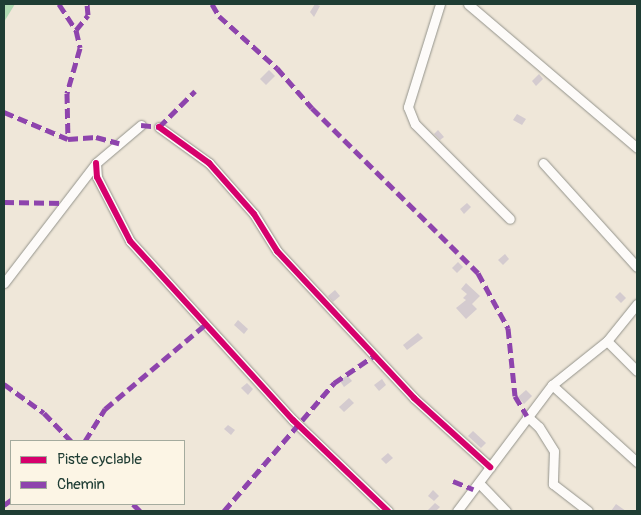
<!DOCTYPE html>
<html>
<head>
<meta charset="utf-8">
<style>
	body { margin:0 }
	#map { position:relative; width:641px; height:515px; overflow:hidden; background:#efe7d9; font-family:Pangolin,sans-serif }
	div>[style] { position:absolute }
	.green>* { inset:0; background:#b1dbb3 }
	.building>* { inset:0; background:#d4cbcf }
	.roads { filter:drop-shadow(0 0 1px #93938b) drop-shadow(0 0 1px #93938b) }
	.minor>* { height:9px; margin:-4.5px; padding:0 4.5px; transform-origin:4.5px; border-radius:4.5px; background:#fdfbf9 }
	.quiet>* { height:5px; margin-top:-2.5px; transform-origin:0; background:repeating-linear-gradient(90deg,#8e44ad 0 10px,transparent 0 15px) }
	.cycleway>* { height:6px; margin:-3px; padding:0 3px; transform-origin:3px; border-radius:3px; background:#d6006c }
	span { translate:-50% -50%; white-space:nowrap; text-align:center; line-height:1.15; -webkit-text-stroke:4px #fcf5e5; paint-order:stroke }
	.frame { position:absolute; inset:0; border:5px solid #1f3d34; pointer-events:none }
	.legend { position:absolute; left:10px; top:440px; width:175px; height:65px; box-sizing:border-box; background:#fcf5e5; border:1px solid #a4ab9e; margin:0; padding:6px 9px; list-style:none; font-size:15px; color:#1f3d34 }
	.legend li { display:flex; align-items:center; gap:10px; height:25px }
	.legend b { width:25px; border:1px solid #a4ab9e }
</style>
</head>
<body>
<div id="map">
	<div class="green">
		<div style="clip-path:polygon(4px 4px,15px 4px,4px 22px)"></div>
	</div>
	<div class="building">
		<div style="clip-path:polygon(315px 4px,320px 6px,314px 17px,310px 12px)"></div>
		<div style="clip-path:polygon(269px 70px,275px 76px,266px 85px,260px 79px)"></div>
		<div style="clip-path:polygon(539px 74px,543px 79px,536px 86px,532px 81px)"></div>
		<div style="clip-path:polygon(517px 114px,526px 119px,522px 125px,513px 120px)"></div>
		<div style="clip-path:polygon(438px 130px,444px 137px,440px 140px,434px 134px)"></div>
		<div style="clip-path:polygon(467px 203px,471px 207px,464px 214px,460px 209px)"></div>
		<div style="clip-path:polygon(505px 254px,509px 259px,503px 265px,498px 260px)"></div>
		<div style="clip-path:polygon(458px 262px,463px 267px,457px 273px,452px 268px)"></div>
		<div style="clip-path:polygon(466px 283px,480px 296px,472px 304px,477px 309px,466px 319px,456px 308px,466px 300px,463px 298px,467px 294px,461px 289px)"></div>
		<div style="clip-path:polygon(335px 290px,340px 296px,333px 302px,328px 296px)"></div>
		<div style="clip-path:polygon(620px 292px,626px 298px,621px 303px,615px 297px)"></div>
		<div style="clip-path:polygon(238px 320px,248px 329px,244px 334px,234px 325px)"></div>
		<div style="clip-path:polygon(418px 333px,423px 338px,407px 350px,403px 345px)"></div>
		<div style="clip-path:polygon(347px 375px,352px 381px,344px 387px,340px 381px)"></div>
		<div style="clip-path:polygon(382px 379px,386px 385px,379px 391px,374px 385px)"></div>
		<div style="clip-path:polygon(247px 383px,253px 389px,248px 395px,241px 388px)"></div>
		<div style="clip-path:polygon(526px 390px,532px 396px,524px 404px,518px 397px)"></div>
		<div style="clip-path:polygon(349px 398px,354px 403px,344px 412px,339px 407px)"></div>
		<div style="clip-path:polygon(228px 425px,235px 430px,231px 435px,224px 429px)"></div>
		<div style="clip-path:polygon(473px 431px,486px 443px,481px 448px,468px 436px)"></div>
		<div style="clip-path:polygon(388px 453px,393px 458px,386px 464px,381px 459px)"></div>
		<div style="clip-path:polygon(433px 490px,439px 496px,434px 501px,428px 496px)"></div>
		<div style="clip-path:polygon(435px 503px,440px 507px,436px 511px,427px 511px)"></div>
		<div style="clip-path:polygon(616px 504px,626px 511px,611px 511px)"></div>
	</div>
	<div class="roads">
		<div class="minor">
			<div style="left:440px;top:4px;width:108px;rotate:107.3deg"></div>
			<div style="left:408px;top:107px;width:18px;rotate:68deg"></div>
			<div style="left:415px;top:124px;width:134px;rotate:45deg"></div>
			<div style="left:468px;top:4px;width:222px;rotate:40.4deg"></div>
			<div style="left:159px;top:127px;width:62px;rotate:35.8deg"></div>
			<div style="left:209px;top:163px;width:68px;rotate:48.6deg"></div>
			<div style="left:254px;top:214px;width:44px;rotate:58.1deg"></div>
			<div style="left:277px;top:251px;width:201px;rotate:47deg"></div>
			<div style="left:414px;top:398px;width:103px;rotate:42.2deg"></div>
			<div style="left:96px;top:163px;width:14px;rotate:86deg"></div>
			<div style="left:97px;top:177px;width:72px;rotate:62.7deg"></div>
			<div style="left:130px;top:241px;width:242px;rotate:47.7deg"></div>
			<div style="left:293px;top:420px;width:132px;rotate:43.8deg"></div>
			<div style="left:543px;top:163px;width:140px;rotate:47.9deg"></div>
			<div style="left:4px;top:283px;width:151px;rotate:-52.5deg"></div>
			<div style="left:96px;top:163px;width:59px;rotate:-40.2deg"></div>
			<div style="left:607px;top:341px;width:42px;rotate:45deg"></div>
			<div style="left:552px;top:385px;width:115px;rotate:42.2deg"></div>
			<div style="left:527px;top:416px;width:16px;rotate:43deg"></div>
			<div style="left:539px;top:427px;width:28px;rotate:58deg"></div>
			<div style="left:554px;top:451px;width:33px;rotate:92deg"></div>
			<div style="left:553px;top:484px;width:44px;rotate:37.6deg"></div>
			<div style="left:479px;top:483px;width:39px;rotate:46deg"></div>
			<div style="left:457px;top:511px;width:158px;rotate:-53deg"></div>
			<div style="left:552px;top:385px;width:70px;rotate:-38.7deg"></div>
			<div style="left:607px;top:341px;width:48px;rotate:-51deg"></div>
		</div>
	</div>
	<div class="quiet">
		<div style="left:59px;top:4px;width:31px;rotate:57deg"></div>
		<div style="left:76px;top:30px;width:18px;rotate:77deg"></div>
		<div style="left:80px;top:48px;width:47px;rotate:106.1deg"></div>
		<div style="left:67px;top:93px;width:46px;rotate:88.8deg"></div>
		<div style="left:212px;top:4px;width:14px;rotate:60deg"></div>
		<div style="left:219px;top:16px;width:78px;rotate:41.9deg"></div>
		<div style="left:277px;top:68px;width:53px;rotate:48.8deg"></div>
		<div style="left:312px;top:108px;width:234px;rotate:44.8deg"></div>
		<div style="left:478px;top:273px;width:63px;rotate:61.4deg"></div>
		<div style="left:508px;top:328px;width:68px;rotate:84.1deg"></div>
		<div style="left:515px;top:396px;width:23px;rotate:59deg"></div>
		<div style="left:76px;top:30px;width:19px;rotate:-51deg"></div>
		<div style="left:88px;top:15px;width:11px;rotate:-95deg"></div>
		<div style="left:4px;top:112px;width:69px;rotate:22.9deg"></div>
		<div style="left:68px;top:139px;width:28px;rotate:-4deg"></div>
		<div style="left:96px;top:137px;width:24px;rotate:15deg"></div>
		<div style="left:141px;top:125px;width:18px;rotate:6deg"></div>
		<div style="left:159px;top:127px;width:51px;rotate:-45deg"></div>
		<div style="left:4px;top:202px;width:60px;rotate:1deg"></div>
		<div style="left:4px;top:384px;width:49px;rotate:35.9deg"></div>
		<div style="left:44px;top:413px;width:39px;rotate:46deg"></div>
		<div style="left:85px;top:441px;width:38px;rotate:-58deg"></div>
		<div style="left:105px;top:409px;width:133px;rotate:-40.1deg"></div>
		<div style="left:453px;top:481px;width:22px;rotate:22deg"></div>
		<div style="left:133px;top:504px;width:10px;rotate:45deg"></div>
		<div style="left:4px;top:505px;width:9px;rotate:-36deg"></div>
		<div style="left:224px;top:511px;width:169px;rotate:-49.3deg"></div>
		<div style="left:334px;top:383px;width:50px;rotate:-34.3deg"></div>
	</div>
	<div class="cycleway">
		<div style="left:159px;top:127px;width:62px;rotate:35.8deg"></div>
		<div style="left:209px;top:163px;width:68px;rotate:48.6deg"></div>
		<div style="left:254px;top:214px;width:44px;rotate:58.1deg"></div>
		<div style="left:277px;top:251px;width:201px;rotate:47deg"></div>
		<div style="left:414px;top:398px;width:103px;rotate:42.2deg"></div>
		<div style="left:96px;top:163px;width:14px;rotate:86deg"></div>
		<div style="left:97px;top:177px;width:72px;rotate:62.7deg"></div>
		<div style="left:130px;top:241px;width:242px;rotate:47.7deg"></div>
		<div style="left:293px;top:420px;width:132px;rotate:43.8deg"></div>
	</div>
	<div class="frame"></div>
	<ul class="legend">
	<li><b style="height:6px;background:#d6006c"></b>Piste cyclable</li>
	<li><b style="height:6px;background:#8e44ad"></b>Chemin</li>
	</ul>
</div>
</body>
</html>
